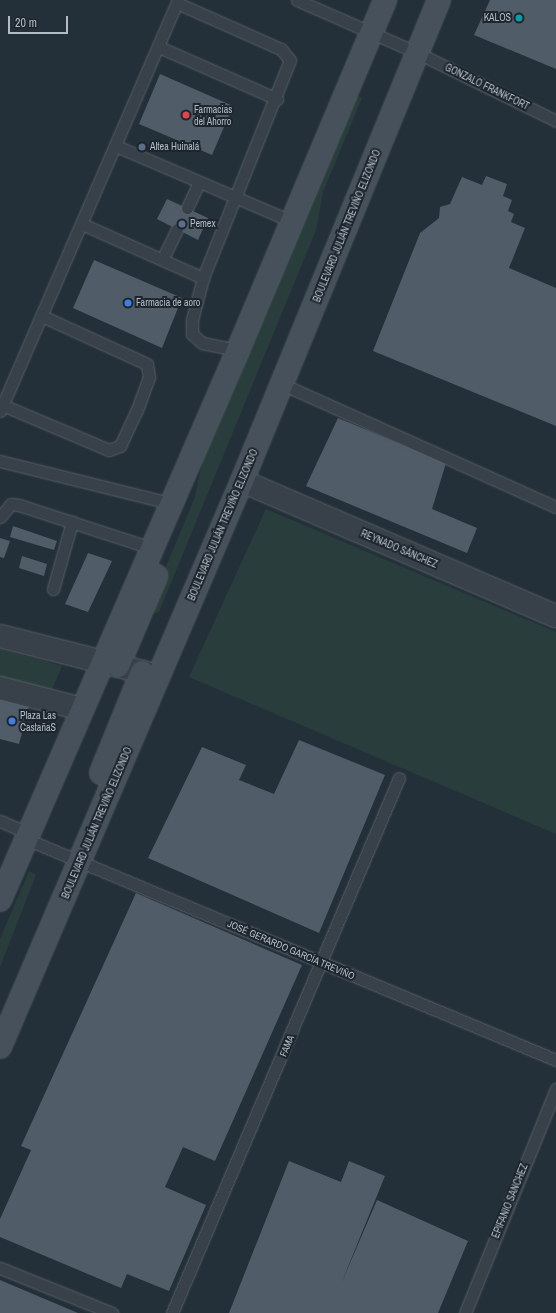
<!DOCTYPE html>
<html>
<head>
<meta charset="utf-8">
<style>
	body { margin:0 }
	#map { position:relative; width:556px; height:1313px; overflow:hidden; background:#243039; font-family:"Archivo Narrow",sans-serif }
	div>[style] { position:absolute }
	.green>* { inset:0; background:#293e3c }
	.building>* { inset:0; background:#505c67 }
	.roads { filter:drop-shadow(0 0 1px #565f67) drop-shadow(0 0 1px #565f67) }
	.lane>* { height:11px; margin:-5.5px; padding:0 5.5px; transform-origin:5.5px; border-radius:5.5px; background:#384149 }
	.street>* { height:22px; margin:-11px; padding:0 11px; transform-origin:11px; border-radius:11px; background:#384149 }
	.secondary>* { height:22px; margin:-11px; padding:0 11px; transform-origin:11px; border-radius:11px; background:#46515c }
	.dots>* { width:11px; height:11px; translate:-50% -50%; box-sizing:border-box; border:2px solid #1d262e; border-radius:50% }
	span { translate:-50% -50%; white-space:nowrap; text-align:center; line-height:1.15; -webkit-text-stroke:4px #1d262e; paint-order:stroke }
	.poi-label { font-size:10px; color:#b3bcc5 }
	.right { translate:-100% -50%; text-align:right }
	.left { translate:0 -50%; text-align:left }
	.street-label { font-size:10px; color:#b3bcc5 }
	.scale { position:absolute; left:8px; top:16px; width:60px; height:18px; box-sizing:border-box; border:2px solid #b3bcc5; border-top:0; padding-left:5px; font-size:12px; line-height:14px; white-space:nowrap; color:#b3bcc5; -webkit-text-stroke:3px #1d262e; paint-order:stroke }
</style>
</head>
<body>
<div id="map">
	<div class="green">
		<div style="clip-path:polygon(356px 95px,362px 98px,323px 192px,316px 230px,159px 612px,155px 613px,149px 608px,195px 497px,204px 453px)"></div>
		<div style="clip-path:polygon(266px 509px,556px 632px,556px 834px,189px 677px)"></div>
		<div style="clip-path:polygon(0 649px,62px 666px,51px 692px,0 679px)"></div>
		<div style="clip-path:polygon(29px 871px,36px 875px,0 967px,0 939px)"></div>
	</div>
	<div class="building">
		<div style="clip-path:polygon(490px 0,556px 0,556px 69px,474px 35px)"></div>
		<div style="clip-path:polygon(160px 74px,233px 106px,212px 155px,139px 124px)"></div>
		<div style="clip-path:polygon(486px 176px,507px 184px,503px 196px,512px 200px,508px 211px,514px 214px,511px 222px,525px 228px,509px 268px,556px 288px,556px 426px,373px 351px,420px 233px,439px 218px,440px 207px,450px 204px,462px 177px,482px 185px)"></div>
		<div style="clip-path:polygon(167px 199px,208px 218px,198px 240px,157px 219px)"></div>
		<div style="clip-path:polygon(94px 260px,182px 298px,162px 348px,73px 308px)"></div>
		<div style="clip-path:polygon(338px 418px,446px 463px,432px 509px,477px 528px,467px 553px,306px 486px)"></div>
		<div style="clip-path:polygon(13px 526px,57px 541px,54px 550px,10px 537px)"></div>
		<div style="clip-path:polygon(0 538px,10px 541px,4px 558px,0 557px)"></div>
		<div style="clip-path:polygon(88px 553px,112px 561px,88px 612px,65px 604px)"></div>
		<div style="clip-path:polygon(22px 556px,47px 564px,44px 576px,19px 568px)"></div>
		<div style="clip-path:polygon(0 694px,30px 702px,19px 744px,0 739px)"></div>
		<div style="clip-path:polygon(299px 740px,385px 775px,319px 933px,148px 858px,202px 747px,246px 765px,239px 780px,274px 794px)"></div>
		<div style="clip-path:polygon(136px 893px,302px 965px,215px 1161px,183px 1147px,165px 1187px,206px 1205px,169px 1291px,127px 1274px,121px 1288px,0 1237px,0 1219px,31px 1150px,21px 1146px)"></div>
		<div style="clip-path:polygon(289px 1161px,341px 1182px,349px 1161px,385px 1176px,341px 1284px,377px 1200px,468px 1241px,438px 1313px,229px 1313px)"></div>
		<div style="clip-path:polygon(0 1280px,78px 1313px,0 1313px)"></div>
	</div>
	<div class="roads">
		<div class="lane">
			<div style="left:297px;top:0;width:132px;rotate:23.7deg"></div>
			<div style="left:418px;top:53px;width:154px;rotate:26.2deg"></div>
			<div style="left:177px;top:3px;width:114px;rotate:23.9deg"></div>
			<div style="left:281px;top:49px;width:14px;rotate:51deg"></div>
			<div style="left:290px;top:60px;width:235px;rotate:111.8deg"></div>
			<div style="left:203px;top:278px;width:43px;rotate:104.7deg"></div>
			<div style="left:192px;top:320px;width:14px;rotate:90deg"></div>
			<div style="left:192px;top:334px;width:13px;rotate:42deg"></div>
			<div style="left:202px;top:343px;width:37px;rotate:11deg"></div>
			<div style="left:159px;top:47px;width:129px;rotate:23.8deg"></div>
			<div style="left:116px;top:146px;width:193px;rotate:23.2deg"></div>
			<div style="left:187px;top:208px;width:29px;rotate:-65deg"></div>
			<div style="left:82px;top:224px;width:133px;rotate:24.1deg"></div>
			<div style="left:163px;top:258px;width:32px;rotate:-64deg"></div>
			<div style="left:282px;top:384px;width:300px;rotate:24.2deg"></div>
			<div style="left:0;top:404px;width:118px;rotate:22.9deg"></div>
			<div style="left:109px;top:450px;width:12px;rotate:-20deg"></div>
			<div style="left:120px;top:446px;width:40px;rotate:-65deg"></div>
			<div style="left:137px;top:410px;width:35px;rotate:-70deg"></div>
			<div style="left:149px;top:377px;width:13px;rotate:-99deg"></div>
			<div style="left:147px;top:364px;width:115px;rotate:-155.4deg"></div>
			<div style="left:0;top:411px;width:448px;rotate:-66.6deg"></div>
			<div style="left:0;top:461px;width:175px;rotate:13.9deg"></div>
			<div style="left:0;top:517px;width:17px;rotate:-50deg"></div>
			<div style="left:11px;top:504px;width:8px;rotate:7deg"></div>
			<div style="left:19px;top:505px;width:139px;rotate:18deg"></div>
			<div style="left:53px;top:589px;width:70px;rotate:-74.2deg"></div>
			<div style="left:0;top:821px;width:30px;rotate:23deg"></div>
			<div style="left:26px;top:839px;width:574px;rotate:22.64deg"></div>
			<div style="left:0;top:1268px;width:121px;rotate:21.9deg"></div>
			<div style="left:172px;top:1313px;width:581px;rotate:-67.01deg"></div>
			<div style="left:465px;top:1313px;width:242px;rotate:-67.9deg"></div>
		</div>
		<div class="street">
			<div style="left:242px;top:481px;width:342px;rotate:23.3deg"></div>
			<div style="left:0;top:636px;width:163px;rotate:14.2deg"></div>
			<div style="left:0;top:688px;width:85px;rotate:14.4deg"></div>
		</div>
		<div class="secondary">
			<div style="left:118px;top:666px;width:98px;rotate:-67.1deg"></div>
			<div style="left:101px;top:773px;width:109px;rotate:-67.9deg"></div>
			<div style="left:0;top:900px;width:599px;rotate:-66.6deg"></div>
			<div style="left:238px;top:350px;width:380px;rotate:-67.2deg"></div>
			<div style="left:0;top:1047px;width:616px;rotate:-66.85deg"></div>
			<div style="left:242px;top:481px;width:520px;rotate:-67.73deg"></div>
		</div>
	</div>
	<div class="dots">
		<div style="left:519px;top:18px;background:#0f9aa8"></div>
		<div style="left:186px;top:115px;background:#e0444e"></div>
		<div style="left:142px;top:147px;background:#5c6f8a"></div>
		<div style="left:182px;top:224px;background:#5c6f8a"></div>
		<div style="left:128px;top:303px;background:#3f7fe0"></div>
		<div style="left:12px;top:721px;background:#3f7fe0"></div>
	</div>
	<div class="poi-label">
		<span class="right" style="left:511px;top:18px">KALOS</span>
		<span class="left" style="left:194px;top:115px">Farmacias<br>del Ahorro</span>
		<span class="left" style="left:150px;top:147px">Altea Huinalá</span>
		<span class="left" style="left:190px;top:224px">Pemex</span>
		<span class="left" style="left:136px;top:303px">Farmacia de aoro</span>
		<span class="left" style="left:20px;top:721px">Plaza Las<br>CastañaS</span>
	</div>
	<div class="street-label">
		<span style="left:487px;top:87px;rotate:26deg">GONZALO FRANKFORT</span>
		<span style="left:347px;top:226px;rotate:-68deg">BOULEVARD JULIÁN TREVIÑO ELIZONDO</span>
		<span style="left:223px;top:525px;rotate:-67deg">BOULEVARD JULIÁN TREVIÑO ELIZONDO</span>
		<span style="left:399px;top:549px;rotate:23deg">REYNADO SÁNCHEZ</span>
		<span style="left:97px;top:823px;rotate:-67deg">BOULEVARD JULIÁN TREVIÑO ELIZONDO</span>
		<span style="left:291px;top:950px;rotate:23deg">JOSÉ GERARDO GARCÍA TREVIÑO</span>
		<span style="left:287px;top:1046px;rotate:-67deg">FAMA</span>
		<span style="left:510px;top:1201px;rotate:-68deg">EPIFANIO SANCHEZ</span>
	</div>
	<div class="scale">20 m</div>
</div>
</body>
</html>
